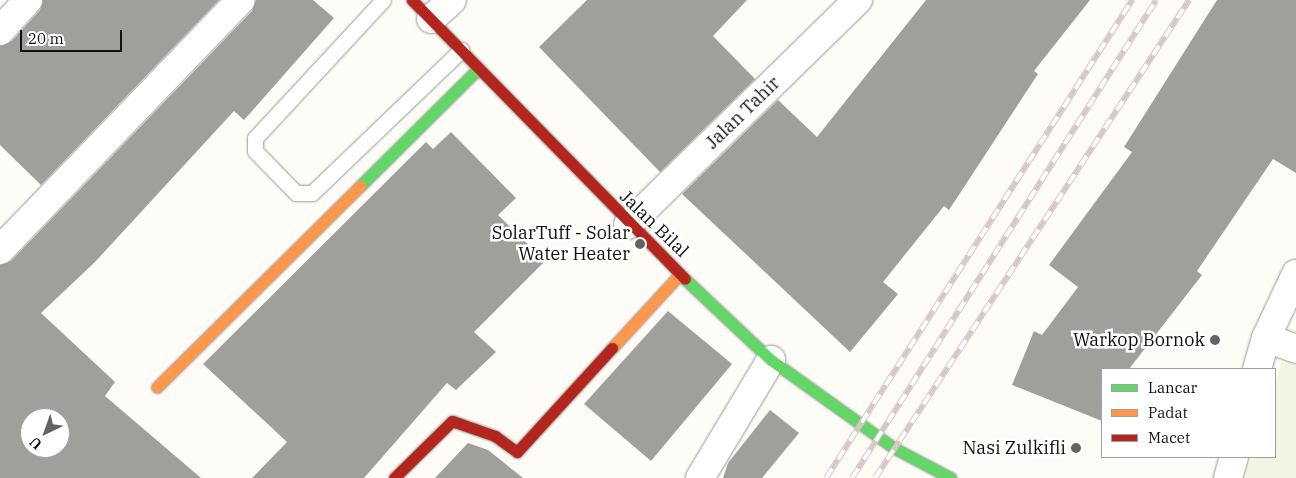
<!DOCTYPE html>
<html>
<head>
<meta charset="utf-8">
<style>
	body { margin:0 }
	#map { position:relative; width:1296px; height:478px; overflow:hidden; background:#fdfcf7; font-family:"IBM Plex Serif",serif }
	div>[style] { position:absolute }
	.pitch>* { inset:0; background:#f0f6e1 }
	.building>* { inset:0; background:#a19f9c }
	.roads { filter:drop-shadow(0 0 1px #979795) drop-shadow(0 0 1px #979795) }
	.lane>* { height:15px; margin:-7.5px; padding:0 7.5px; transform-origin:7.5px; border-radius:7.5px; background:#fffffe }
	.street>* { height:28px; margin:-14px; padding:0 14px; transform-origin:14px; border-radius:14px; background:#fffffe }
	.fast>* { height:11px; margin:-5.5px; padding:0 5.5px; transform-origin:5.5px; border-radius:5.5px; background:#63d668 }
	.slow>* { height:11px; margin:-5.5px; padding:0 5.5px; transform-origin:5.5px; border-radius:5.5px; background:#ff974d }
	.jam>* { height:11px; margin:-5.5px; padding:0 5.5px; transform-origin:5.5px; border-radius:5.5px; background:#b3261e }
	.rail>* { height:5.5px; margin-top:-2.75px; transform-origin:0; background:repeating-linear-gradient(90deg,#fff 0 11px,#d9c6c7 0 22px); box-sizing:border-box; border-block:1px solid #d9c6c7 }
	.dots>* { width:14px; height:14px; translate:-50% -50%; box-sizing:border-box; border:2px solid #fff; border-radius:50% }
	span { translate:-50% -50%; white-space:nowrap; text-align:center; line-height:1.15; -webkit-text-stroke:5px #fff; paint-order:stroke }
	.street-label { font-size:18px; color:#111 }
	.poi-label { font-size:18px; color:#111 }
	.right { translate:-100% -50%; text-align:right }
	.legend { position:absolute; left:1101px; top:368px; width:175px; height:90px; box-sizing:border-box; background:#fff; border:1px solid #a0a0a0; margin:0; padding:6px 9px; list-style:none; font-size:15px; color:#111 }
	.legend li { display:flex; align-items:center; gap:10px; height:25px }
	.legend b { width:25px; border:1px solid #a0a0a0 }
	.north { position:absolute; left:20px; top:408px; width:50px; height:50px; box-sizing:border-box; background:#fff; border:1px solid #a0a0a0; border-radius:50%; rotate:222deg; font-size:14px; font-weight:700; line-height:20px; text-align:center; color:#111 }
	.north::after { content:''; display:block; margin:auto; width:18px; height:22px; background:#646362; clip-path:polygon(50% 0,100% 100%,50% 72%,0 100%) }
	.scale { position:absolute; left:20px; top:30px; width:102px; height:22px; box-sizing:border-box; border:2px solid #111; border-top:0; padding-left:6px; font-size:15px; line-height:18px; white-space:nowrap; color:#111; -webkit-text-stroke:4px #fff; paint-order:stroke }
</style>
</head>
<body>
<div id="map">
	<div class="pitch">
		<div style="clip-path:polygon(1282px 361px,1296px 366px,1296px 478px,1245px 478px,1252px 457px,1275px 457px,1275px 383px)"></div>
	</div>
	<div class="building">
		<div style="clip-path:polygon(43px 0,219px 0,41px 185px,0 145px,0 46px,12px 41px,40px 10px)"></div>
		<div style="clip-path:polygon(evenodd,256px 0,313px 0,334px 18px,244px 120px,234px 111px,95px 262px,41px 313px,115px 382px,105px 396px,201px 478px,0 478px,0 265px,11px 261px,252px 11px,256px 0,30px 418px,60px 418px,60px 448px,30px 448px,30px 418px)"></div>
		<div style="clip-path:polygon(587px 0,747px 0,713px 36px,755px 79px,660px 172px,539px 47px)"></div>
		<div style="clip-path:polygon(926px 0,1090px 0,1034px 71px,1038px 74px,949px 210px,944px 206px,883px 282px,898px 294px,850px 352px,682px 194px,778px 100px,817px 137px)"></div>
		<div style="clip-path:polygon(1217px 0,1296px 0,1296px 173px,1273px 159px,1197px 271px,1202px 275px,1129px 369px,1102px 369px,1102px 421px,1012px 385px,1034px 331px,1042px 335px,1078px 287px,1049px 265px,1132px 152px,1124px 147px)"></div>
		<div style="clip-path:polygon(451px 132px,516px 198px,498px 215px,545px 261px,474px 332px,496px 352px,456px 390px,447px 383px,364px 478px,252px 478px,287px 442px,203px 364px,426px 142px,433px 149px)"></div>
		<div style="clip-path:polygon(668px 311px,732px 364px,651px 461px,584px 404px)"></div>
		<div style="clip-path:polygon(770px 410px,799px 433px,762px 478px,723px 478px,728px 463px)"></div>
		<div style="clip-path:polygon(468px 443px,488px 450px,523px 478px,435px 478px)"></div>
	</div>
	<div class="roads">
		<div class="lane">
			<div style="left:383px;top:0;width:188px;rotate:132.8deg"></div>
			<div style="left:255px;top:138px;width:13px;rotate:90deg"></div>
			<div style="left:255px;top:151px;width:59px;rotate:45.7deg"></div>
			<div style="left:296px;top:193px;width:16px"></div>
			<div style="left:312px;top:193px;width:207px;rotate:-43.8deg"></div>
		</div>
		<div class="street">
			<div style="left:431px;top:19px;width:28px;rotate:-42deg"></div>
			<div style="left:0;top:31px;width:42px;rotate:-47.9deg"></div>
			<div style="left:628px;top:225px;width:322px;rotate:-44.4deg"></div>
			<div style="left:0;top:250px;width:347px;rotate:-46.1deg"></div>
			<div style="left:1266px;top:338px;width:32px;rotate:20deg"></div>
			<div style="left:1257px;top:369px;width:32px;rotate:-74deg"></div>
			<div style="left:1266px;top:338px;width:71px;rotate:-64.9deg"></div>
			<div style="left:700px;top:478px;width:138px;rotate:-59deg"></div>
			<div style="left:1228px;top:478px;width:22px;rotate:-74deg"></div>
		</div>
		<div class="fast">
			<div style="left:360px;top:186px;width:166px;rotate:-44.8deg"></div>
			<div style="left:685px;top:279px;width:118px;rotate:43.3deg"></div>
			<div style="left:771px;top:360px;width:151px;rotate:35.6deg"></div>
			<div style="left:894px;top:448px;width:64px;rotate:27.8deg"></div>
		</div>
		<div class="slow">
			<div style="left:612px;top:348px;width:100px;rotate:-47.4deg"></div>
			<div style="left:157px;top:387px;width:286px;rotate:-44.7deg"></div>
		</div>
		<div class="jam">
			<div style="left:412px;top:0;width:390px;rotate:45.6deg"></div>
			<div style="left:394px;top:478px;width:81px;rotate:-44.5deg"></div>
			<div style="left:452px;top:421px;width:46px;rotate:19.2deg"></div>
			<div style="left:495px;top:436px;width:27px;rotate:36deg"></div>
			<div style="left:517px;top:452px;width:141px;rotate:-47.6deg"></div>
		</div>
	</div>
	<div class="rail">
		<div style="left:826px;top:478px;width:568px;rotate:-57.37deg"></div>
		<div style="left:852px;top:478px;width:566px;rotate:-57.54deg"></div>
		<div style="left:875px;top:478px;width:572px;rotate:-56.7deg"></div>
	</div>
	<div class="dots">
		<div style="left:640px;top:244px;background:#646362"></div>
		<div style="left:1215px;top:340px;background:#646362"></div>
		<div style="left:1076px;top:448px;background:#646362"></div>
	</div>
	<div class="street-label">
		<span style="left:743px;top:113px;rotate:-44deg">Jalan Tahir</span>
		<span style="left:654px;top:224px;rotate:44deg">Jalan Bilal</span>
	</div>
	<div class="poi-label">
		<span class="right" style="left:630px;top:244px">SolarTuff - Solar<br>Water Heater</span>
		<span class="right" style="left:1205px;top:340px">Warkop Bornok</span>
		<span class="right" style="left:1066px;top:448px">Nasi Zulkifli</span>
	</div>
	<ul class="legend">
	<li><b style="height:6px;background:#63d668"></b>Lancar</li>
	<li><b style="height:6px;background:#ff974d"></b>Padat</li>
	<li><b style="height:6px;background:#b3261e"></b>Macet</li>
	</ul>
	<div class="north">U</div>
	<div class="scale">20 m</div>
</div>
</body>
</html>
